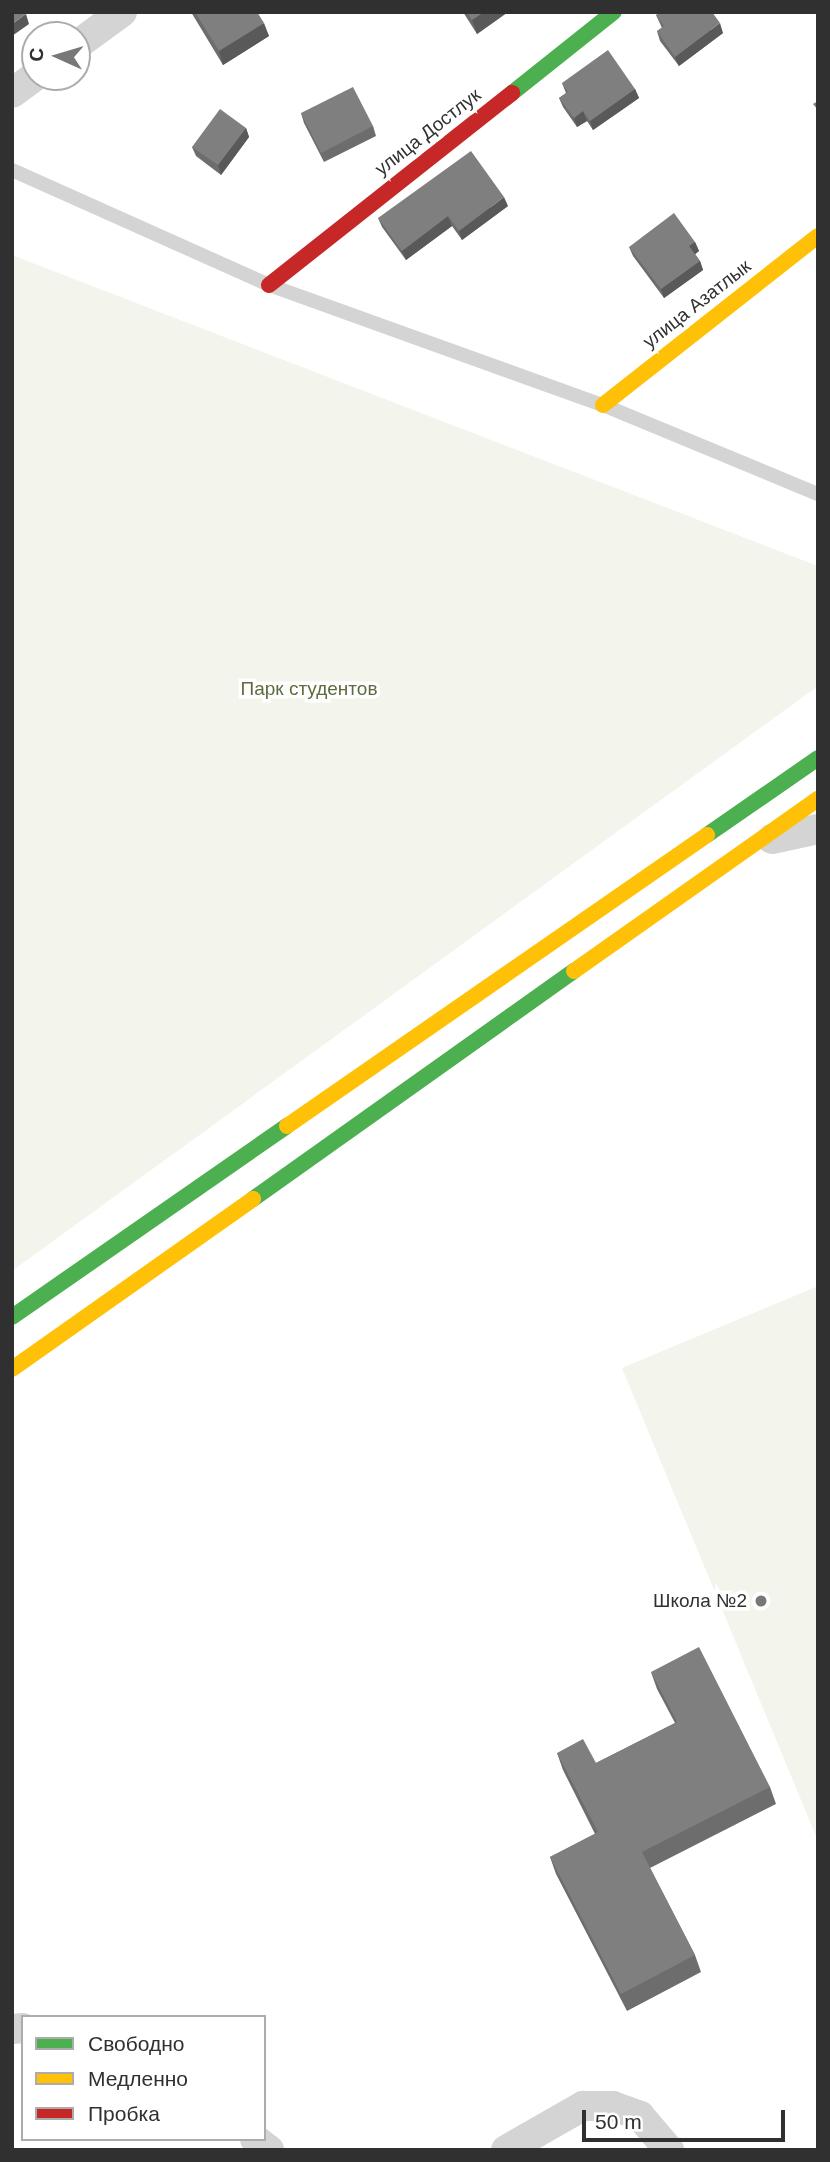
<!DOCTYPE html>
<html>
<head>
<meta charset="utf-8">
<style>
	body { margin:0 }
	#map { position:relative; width:830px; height:2162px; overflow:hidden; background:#fff; font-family:Helvetica,sans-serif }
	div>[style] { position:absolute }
	.green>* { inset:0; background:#f3f5ed }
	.lane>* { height:14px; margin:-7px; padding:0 7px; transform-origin:7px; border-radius:7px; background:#d4d4d4 }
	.street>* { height:30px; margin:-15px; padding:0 15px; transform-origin:15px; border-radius:15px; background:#d4d4d4 }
	.fast>* { height:16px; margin:-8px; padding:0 8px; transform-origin:8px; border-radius:8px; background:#4caf50 }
	.slow>* { height:16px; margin:-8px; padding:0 8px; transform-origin:8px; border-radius:8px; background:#ffc107 }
	.jam>* { height:16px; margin:-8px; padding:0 8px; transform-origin:8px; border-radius:8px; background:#c62828 }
	.wall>* { inset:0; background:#6d6d6d }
	.shaded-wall>* { inset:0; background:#595959 }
	.building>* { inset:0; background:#7f7f7f }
	.dots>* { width:19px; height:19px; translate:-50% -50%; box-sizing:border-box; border:4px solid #fff; border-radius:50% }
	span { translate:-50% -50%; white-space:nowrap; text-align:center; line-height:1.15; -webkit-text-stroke:7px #fff; paint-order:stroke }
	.street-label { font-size:19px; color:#303030 }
	.park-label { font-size:19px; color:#5d6c3d }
	.poi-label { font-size:19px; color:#303030 }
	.right { translate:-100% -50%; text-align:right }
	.frame { position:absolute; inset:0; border:14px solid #303030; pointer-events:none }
	.legend { position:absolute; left:21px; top:2015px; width:245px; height:126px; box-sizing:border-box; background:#fff; border:2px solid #acacac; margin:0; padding:9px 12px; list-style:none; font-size:21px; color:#303030 }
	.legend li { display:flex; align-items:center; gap:14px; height:35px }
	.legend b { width:35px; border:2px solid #acacac }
	.north { position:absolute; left:21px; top:21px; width:70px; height:70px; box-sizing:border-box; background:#fff; border:2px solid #acacac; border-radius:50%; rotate:274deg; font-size:19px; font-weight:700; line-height:28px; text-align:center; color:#303030 }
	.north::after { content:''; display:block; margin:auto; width:24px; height:32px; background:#787878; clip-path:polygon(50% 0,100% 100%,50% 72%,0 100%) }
	.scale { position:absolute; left:582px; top:2110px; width:203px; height:32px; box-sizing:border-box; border:4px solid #303030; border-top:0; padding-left:9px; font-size:21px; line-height:24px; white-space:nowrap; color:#303030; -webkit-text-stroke:5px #fff; paint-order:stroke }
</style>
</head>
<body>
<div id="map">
	<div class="green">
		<div style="clip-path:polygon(12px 255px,818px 566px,818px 686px,12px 1271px)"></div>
		<div style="clip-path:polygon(818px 1286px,818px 1841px,622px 1368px)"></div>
	</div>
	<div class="lane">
		<div style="left:12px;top:170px;width:282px;rotate:24.1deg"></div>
		<div style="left:269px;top:285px;width:355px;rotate:19.8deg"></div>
		<div style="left:603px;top:405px;width:233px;rotate:22.5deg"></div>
	</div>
	<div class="street">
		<div style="left:77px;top:45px;width:56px;rotate:-36.3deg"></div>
		<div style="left:12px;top:93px;width:29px;rotate:-36deg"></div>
		<div style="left:772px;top:839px;width:47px;rotate:-12.3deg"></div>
		<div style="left:12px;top:2029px;width:11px;rotate:-5deg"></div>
		<div style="left:255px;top:2139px;width:18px;rotate:38deg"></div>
		<div style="left:506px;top:2150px;width:89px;rotate:-29.7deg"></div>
		<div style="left:583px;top:2106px;width:30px"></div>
		<div style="left:613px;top:2106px;width:29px;rotate:20deg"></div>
		<div style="left:640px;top:2116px;width:45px;rotate:49.5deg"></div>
	</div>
	<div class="fast">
		<div style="left:512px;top:93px;width:130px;rotate:-38.5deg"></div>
		<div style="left:707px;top:835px;width:135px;rotate:-34.7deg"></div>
		<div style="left:253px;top:1199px;width:394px;rotate:-35.4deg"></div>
		<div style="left:12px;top:1317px;width:335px;rotate:-34.8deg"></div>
	</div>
	<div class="slow">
		<div style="left:603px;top:405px;width:273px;rotate:-38.2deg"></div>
		<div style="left:574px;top:971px;width:299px;rotate:-35.2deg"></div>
		<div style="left:287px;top:1126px;width:511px;rotate:-34.72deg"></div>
		<div style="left:12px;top:1369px;width:295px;rotate:-35.2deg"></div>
	</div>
	<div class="jam">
		<div style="left:269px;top:285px;width:310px;rotate:-38.3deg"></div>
	</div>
	<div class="wall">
		<div style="clip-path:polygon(191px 12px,257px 12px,269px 36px,223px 65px)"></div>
		<div style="clip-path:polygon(463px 12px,508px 12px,477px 34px)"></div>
		<div style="clip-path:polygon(656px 15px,723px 33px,679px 66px,660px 41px,657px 31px,662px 28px)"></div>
		<div style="clip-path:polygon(562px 83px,635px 89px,639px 98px,593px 130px,587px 121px,577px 127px,563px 107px,559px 98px,566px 93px)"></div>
		<div style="clip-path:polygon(301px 113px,373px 126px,376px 136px,324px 162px,304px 123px)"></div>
		<div style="clip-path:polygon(246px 128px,249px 137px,221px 175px,196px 156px,192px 147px)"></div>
		<div style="clip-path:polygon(508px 206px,462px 240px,452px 226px,406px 260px,382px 227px,378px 218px)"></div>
		<div style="clip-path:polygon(695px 242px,699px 251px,695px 254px,700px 261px,703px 270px,664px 298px,633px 256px,629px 247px)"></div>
		<div style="clip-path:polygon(651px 1672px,770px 1787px,776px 1804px,650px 1868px,695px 1955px,701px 1972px,627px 2011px,556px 1874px,550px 1857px,595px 1834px,563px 1770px,557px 1753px,596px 1763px,675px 1723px,657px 1689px)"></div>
	</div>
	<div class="shaded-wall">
		<div style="clip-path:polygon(484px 12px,508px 12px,477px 34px,472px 20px)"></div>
		<div style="clip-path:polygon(26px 14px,29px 24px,12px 36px,12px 24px)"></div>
		<div style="clip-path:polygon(264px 23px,269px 36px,223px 65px,219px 51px)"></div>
		<div style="clip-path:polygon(720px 23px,723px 33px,679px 66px,675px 57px)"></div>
		<div style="clip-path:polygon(635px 89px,639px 98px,593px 130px,590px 121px)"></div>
		<div style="clip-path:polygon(583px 111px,587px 121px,577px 127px,574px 118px)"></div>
		<div style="clip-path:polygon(246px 128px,249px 137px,221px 175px,218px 165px)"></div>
		<div style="clip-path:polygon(504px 197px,508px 206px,462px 240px,459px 231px)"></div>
		<div style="clip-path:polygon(448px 216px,452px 226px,406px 260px,402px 251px)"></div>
		<div style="clip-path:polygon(695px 242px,699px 251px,693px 256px,689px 246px)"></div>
		<div style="clip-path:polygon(700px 261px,703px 270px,664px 298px,661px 289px)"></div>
	</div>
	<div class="building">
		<div style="clip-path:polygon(12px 12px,24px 12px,26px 14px,12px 24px)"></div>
		<div style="clip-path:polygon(195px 12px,257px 12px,264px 23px,219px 51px)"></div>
		<div style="clip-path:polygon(467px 12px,484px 12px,472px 20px)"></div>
		<div style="clip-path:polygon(659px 12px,712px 12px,720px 23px,675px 57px,657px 31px,664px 26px,656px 15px)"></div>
		<div style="clip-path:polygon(608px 50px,635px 89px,590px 121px,583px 111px,574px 118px,559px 98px,568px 92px,562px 83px)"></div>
		<div style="clip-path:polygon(353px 87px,373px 126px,321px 153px,301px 113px)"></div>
		<div style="clip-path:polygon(818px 101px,818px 110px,813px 104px)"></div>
		<div style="clip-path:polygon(220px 109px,246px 128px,218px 165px,192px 147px)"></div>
		<div style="clip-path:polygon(471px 151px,504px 197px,459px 231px,448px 216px,402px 251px,378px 218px)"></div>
		<div style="clip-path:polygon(674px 213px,695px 242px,689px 246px,700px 261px,661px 289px,629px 247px)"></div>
		<div style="clip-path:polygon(699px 1647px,770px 1787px,642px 1852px,695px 1955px,621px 1994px,550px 1857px,598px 1832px,557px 1753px,583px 1739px,596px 1763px,677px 1722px,651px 1672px)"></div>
	</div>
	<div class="dots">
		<div style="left:761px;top:1601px;background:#787878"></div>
	</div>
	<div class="street-label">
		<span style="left:428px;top:132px;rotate:-38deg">улица Достлук</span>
		<span style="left:697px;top:304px;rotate:-38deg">улица Азатлык</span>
	</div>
	<div class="park-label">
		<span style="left:309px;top:689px">Парк студентов</span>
	</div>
	<div class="poi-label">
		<span class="right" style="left:747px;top:1601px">Школа №2</span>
	</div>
	<div class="frame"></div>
	<ul class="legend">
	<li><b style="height:9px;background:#4caf50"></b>Свободно</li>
	<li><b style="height:9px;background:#ffc107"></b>Медленно</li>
	<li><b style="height:9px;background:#c62828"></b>Пробка</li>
	</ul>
	<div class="north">С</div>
	<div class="scale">50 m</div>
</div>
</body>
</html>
